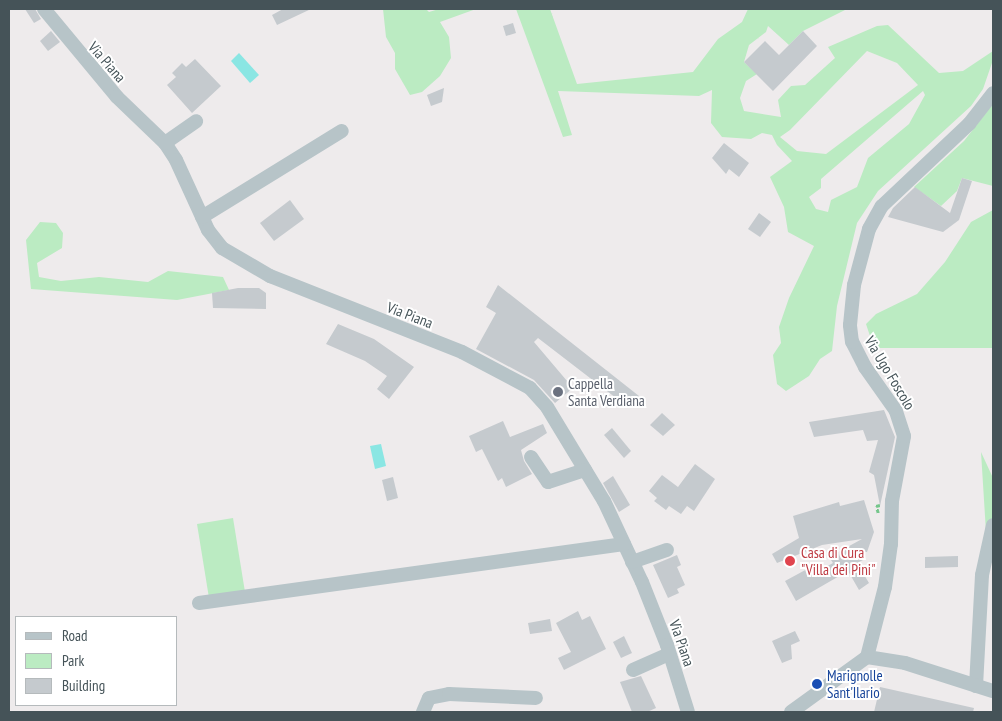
<!DOCTYPE html>
<html>
<head>
<meta charset="utf-8">
<style>
	body { margin:0 }
	#map { position:relative; width:1002px; height:721px; overflow:hidden; background:#eeebec; font-family:"PT Sans Narrow",sans-serif }
	div>[style] { position:absolute }
	.green>* { inset:0; background:#bbebc2 }
	.water>* { inset:0; background:#8ae6e3 }
	.building>* { inset:0; background:#c5cace }
	.path>* { height:2.5px; margin-top:-1.25px; transform-origin:0; background:repeating-linear-gradient(90deg,#75c68b 0 4px,transparent 0 6.5px) }
	.minor>* { height:14px; margin:-7px; padding:0 7px; transform-origin:7px; border-radius:7px; background:#b7c4c8 }
	.dots>* { width:14px; height:14px; translate:-50% -50%; box-sizing:border-box; border:2px solid #fff; border-radius:50% }
	span { translate:-50% -50%; white-space:nowrap; text-align:center; line-height:1.15; -webkit-text-stroke:4px #fff; paint-order:stroke }
	.street-label { font-size:15px; color:#455358 }
	.worship-label { font-size:15px; color:#5b616d }
	.left { translate:0 -50%; text-align:left }
	.health-label { font-size:15px; color:#be3a42 }
	.transit-label { font-size:15px; color:#164399 }
	.frame { position:absolute; inset:0; border:10px solid #455358; pointer-events:none }
	.legend { position:absolute; left:15px; top:616px; width:162px; height:90px; box-sizing:border-box; background:#fff; border:1px solid #b5babc; margin:0; padding:6px 9px; list-style:none; font-size:15px; color:#455358 }
	.legend li { display:flex; align-items:center; gap:10px; height:25px }
	.legend b { width:25px; border:1px solid #b5babc }
</style>
</head>
<body>
<div id="map">
	<div class="green">
		<div style="clip-path:polygon(383px 9px,426px 9px,429px 12px,439px 9px,476px 9px,440px 22px,449px 37px,451px 58px,440px 76px,422px 92px,410px 95px,395px 69px,395px 53px,386px 37px)"></div>
		<div style="clip-path:polygon(evenodd,516px 9px,550px 9px,577px 84px,693px 72px,718px 39px,742px 22px,748px 9px,847px 9px,803px 31px,789px 45px,768px 26px,766px 32px,749px 45px,744px 62px,757px 74px,746px 81px,740px 98px,744px 111px,781px 117px,778px 100px,791px 86px,805px 85px,835px 58px,828px 47px,877px 26px,888px 25px,939px 73px,963px 71px,993px 51px,993px 60px,983px 89px,971px 106px,878px 191px,857px 223px,837px 306px,832px 351px,820px 359px,809px 376px,786px 391px,777px 384px,773px 355px,781px 343px,779px 327px,789px 298px,814px 246px,788px 232px,784px 207px,770px 177px,792px 161px,777px 145px,772px 135px,762px 133px,751px 139px,722px 137px,711px 123px,712px 90px,699px 96px,558px 91px,572px 135px,563px 137px,516px 9px,867px 51px,897px 63px,918px 85px,826px 154px,797px 151px,780px 137px,790px 130px,867px 51px,516px 9px,923px 91px,925px 95px,909px 124px,868px 158px,857px 187px,831px 200px,828px 212px,816px 209px,809px 197px,821px 188px,821px 179px,923px 91px)"></div>
		<div style="clip-path:polygon(993px 104px,993px 186px,962px 178px,957px 191px,941px 206px,914px 187px,964px 141px)"></div>
		<div style="clip-path:polygon(993px 210px,993px 348px,874px 348px,866px 324px,876px 314px,917px 294px,945px 262px,971px 222px)"></div>
		<div style="clip-path:polygon(40px 222px,56px 223px,63px 233px,62px 248px,37px 263px,39px 277px,61px 281px,99px 277px,148px 282px,168px 271px,223px 277px,229px 290px,177px 300px,31px 289px,26px 240px)"></div>
		<div style="clip-path:polygon(981px 452px,993px 478px,993px 532px,986px 532px)"></div>
		<div style="clip-path:polygon(233px 518px,245px 592px,209px 598px,197px 524px)"></div>
	</div>
	<div class="water">
		<div style="clip-path:polygon(239px 53px,259px 75px,250px 83px,231px 61px)"></div>
		<div style="clip-path:polygon(381px 444px,386px 466px,375px 469px,370px 446px)"></div>
	</div>
	<div class="building">
		<div style="clip-path:polygon(25px 9px,35px 9px,41px 19px,34px 23px)"></div>
		<div style="clip-path:polygon(283px 9px,311px 9px,277px 25px,272px 15px)"></div>
		<div style="clip-path:polygon(513px 23px,516px 33px,506px 36px,503px 26px)"></div>
		<div style="clip-path:polygon(51px 31px,60px 42px,48px 51px,40px 41px)"></div>
		<div style="clip-path:polygon(803px 31px,817px 46px,773px 91px,744px 62px,765px 41px,779px 55px)"></div>
		<div style="clip-path:polygon(195px 59px,221px 86px,192px 113px,167px 85px,176px 77px,172px 73px,182px 63px,186px 67px)"></div>
		<div style="clip-path:polygon(444px 88px,442px 102px,431px 106px,427px 95px)"></div>
		<div style="clip-path:polygon(724px 143px,749px 163px,739px 177px,729px 169px,726px 174px,712px 158px)"></div>
		<div style="clip-path:polygon(962px 178px,972px 181px,959px 220px,943px 232px,888px 217px,893px 208px,915px 187px,950px 213px)"></div>
		<div style="clip-path:polygon(290px 200px,304px 219px,274px 241px,260px 223px)"></div>
		<div style="clip-path:polygon(759px 213px,771px 222px,760px 237px,748px 229px)"></div>
		<div style="clip-path:polygon(498px 285px,639px 396px,629px 408px,538px 338px,534px 342px,573px 388px,555px 403px,534px 380px,476px 349px,496px 313px,486px 307px)"></div>
		<div style="clip-path:polygon(238px 288px,259px 288px,266px 293px,266px 309px,213px 308px,212px 293px)"></div>
		<div style="clip-path:polygon(338px 324px,374px 339px,414px 367px,389px 399px,377px 389px,387px 376px,365px 361px,326px 344px)"></div>
		<div style="clip-path:polygon(884px 410px,895px 437px,880px 506px,874px 475px,869px 472px,878px 440px,867px 441px,863px 430px,814px 437px,809px 422px)"></div>
		<div style="clip-path:polygon(662px 413px,675px 425px,663px 436px,650px 425px)"></div>
		<div style="clip-path:polygon(503px 421px,510px 437px,543px 424px,547px 433px,521px 450px,524px 461px,532px 474px,506px 487px,502px 478px,498px 481px,482px 449px,476px 452px,469px 436px)"></div>
		<div style="clip-path:polygon(612px 428px,631px 451px,624px 458px,604px 435px)"></div>
		<div style="clip-path:polygon(695px 464px,715px 479px,694px 511px,687px 506px,681px 514px,669px 506px,666px 510px,654px 501px,657px 498px,649px 491px,662px 475px,678px 487px)"></div>
		<div style="clip-path:polygon(613px 476px,630px 505px,619px 512px,603px 483px)"></div>
		<div style="clip-path:polygon(393px 477px,398px 498px,387px 501px,382px 480px)"></div>
		<div style="clip-path:polygon(864px 500px,874px 532px,867px 552px,861px 552px,863px 560px,857px 563px,869px 583px,859px 590px,848px 571px,796px 601px,785px 581px,809px 568px,813px 574px,833px 563px,829px 557px,862px 539px,822px 545px,777px 563px,772px 554px,799px 538px,793px 516px,839px 502px,840px 506px)"></div>
		<div style="clip-path:polygon(677px 555px,681px 565px,677px 567px,685px 585px,677px 589px,679px 593px,668px 598px,653px 565px)"></div>
		<div style="clip-path:polygon(958px 556px,958px 567px,925px 568px,925px 557px)"></div>
		<div style="clip-path:polygon(578px 611px,582px 620px,590px 616px,606px 649px,564px 670px,558px 658px,571px 652px,556px 623px)"></div>
		<div style="clip-path:polygon(550px 619px,552px 631px,530px 634px,528px 623px)"></div>
		<div style="clip-path:polygon(795px 631px,800px 641px,791px 645px,792px 659px,782px 663px,772px 641px)"></div>
		<div style="clip-path:polygon(624px 636px,632px 653px,621px 658px,613px 642px)"></div>
		<div style="clip-path:polygon(641px 676px,656px 708px,647px 712px,632px 712px,620px 682px)"></div>
		<div style="clip-path:polygon(880px 687px,974px 708px,973px 712px,874px 712px)"></div>
	</div>
	<div class="path">
		<div style="left:878px;top:513px;width:7px;rotate:-106deg"></div>
		<div style="left:876px;top:506px;width:4px;rotate:-14deg"></div>
	</div>
	<div class="minor">
		<div style="left:44px;top:9px;width:114px;rotate:50.3deg"></div>
		<div style="left:117px;top:97px;width:66px;rotate:43.8deg"></div>
		<div style="left:165px;top:143px;width:20px;rotate:57deg"></div>
		<div style="left:176px;top:160px;width:77px;rotate:65.4deg"></div>
		<div style="left:208px;top:230px;width:23px;rotate:52deg"></div>
		<div style="left:222px;top:248px;width:56px;rotate:30.3deg"></div>
		<div style="left:270px;top:276px;width:206px;rotate:21.6deg"></div>
		<div style="left:462px;top:352px;width:77px;rotate:27.9deg"></div>
		<div style="left:530px;top:388px;width:25px;rotate:48deg"></div>
		<div style="left:547px;top:407px;width:110px;rotate:58.8deg"></div>
		<div style="left:604px;top:501px;width:89px;rotate:64.9deg"></div>
		<div style="left:642px;top:582px;width:68px;rotate:68.4deg"></div>
		<div style="left:667px;top:645px;width:70px;rotate:72.6deg"></div>
		<div style="left:165px;top:143px;width:38px;rotate:-35deg"></div>
		<div style="left:202px;top:217px;width:164px;rotate:-31.6deg"></div>
		<div style="left:531px;top:457px;width:30px;rotate:56deg"></div>
		<div style="left:548px;top:482px;width:39px;rotate:-18deg"></div>
		<div style="left:632px;top:562px;width:37px;rotate:-19deg"></div>
		<div style="left:199px;top:603px;width:429px;rotate:-7.9deg"></div>
		<div style="left:867px;top:657px;width:72px;rotate:-75.6deg"></div>
		<div style="left:885px;top:587px;width:43px;rotate:-82.1deg"></div>
		<div style="left:891px;top:544px;width:43px;rotate:-88.7deg"></div>
		<div style="left:892px;top:501px;width:66px;rotate:-79.5deg"></div>
		<div style="left:904px;top:436px;width:26px;rotate:-108deg"></div>
		<div style="left:896px;top:411px;width:54px;rotate:-125.2deg"></div>
		<div style="left:865px;top:367px;width:28px;rotate:-117deg"></div>
		<div style="left:852px;top:342px;width:17px;rotate:-97deg"></div>
		<div style="left:850px;top:325px;width:40px;rotate:-84.3deg"></div>
		<div style="left:854px;top:285px;width:58px;rotate:-75deg"></div>
		<div style="left:869px;top:229px;width:26px;rotate:-61deg"></div>
		<div style="left:882px;top:206px;width:120px;rotate:-43.3deg"></div>
		<div style="left:969px;top:124px;width:39px;rotate:-52deg"></div>
		<div style="left:633px;top:670px;width:39px;rotate:-24deg"></div>
		<div style="left:976px;top:686px;width:111px;rotate:-86.9deg"></div>
		<div style="left:982px;top:575px;width:51px;rotate:-77.6deg"></div>
		<div style="left:423px;top:712px;width:15px;rotate:-67deg"></div>
		<div style="left:429px;top:698px;width:20px;rotate:-11deg"></div>
		<div style="left:449px;top:694px;width:87px;rotate:2.6deg"></div>
		<div style="left:791px;top:712px;width:94px;rotate:-35.9deg"></div>
		<div style="left:867px;top:657px;width:38px;rotate:9deg"></div>
		<div style="left:905px;top:663px;width:92px;rotate:17.7deg"></div>
	</div>
	<div class="dots">
		<div style="left:558px;top:392px;background:#6b7280"></div>
		<div style="left:790px;top:561px;background:#e0444e"></div>
		<div style="left:817px;top:684px;background:#1a4fb4"></div>
	</div>
	<div class="street-label">
		<span style="left:107px;top:62px;rotate:49deg">Via Piana</span>
		<span style="left:410px;top:315px;rotate:21deg">Via Piana</span>
		<span style="left:890px;top:373px;rotate:59deg">Via Ugo Foscolo</span>
		<span style="left:682px;top:643px;rotate:71deg">Via Piana</span>
	</div>
	<div class="worship-label">
		<span class="left" style="left:568px;top:392px">Cappella<br>Santa Verdiana</span>
	</div>
	<div class="health-label">
		<span class="left" style="left:801px;top:561px">Casa di Cura<br>"Villa dei Pini"</span>
	</div>
	<div class="transit-label">
		<span class="left" style="left:827px;top:684px">Marignolle<br>Sant'Ilario</span>
	</div>
	<div class="frame"></div>
	<ul class="legend">
	<li><b style="height:6px;background:#b7c4c8"></b>Road</li>
	<li><b style="height:14px;background:#bbebc2"></b>Park</li>
	<li><b style="height:14px;background:#c5cace"></b>Building</li>
	</ul>
</div>
</body>
</html>
